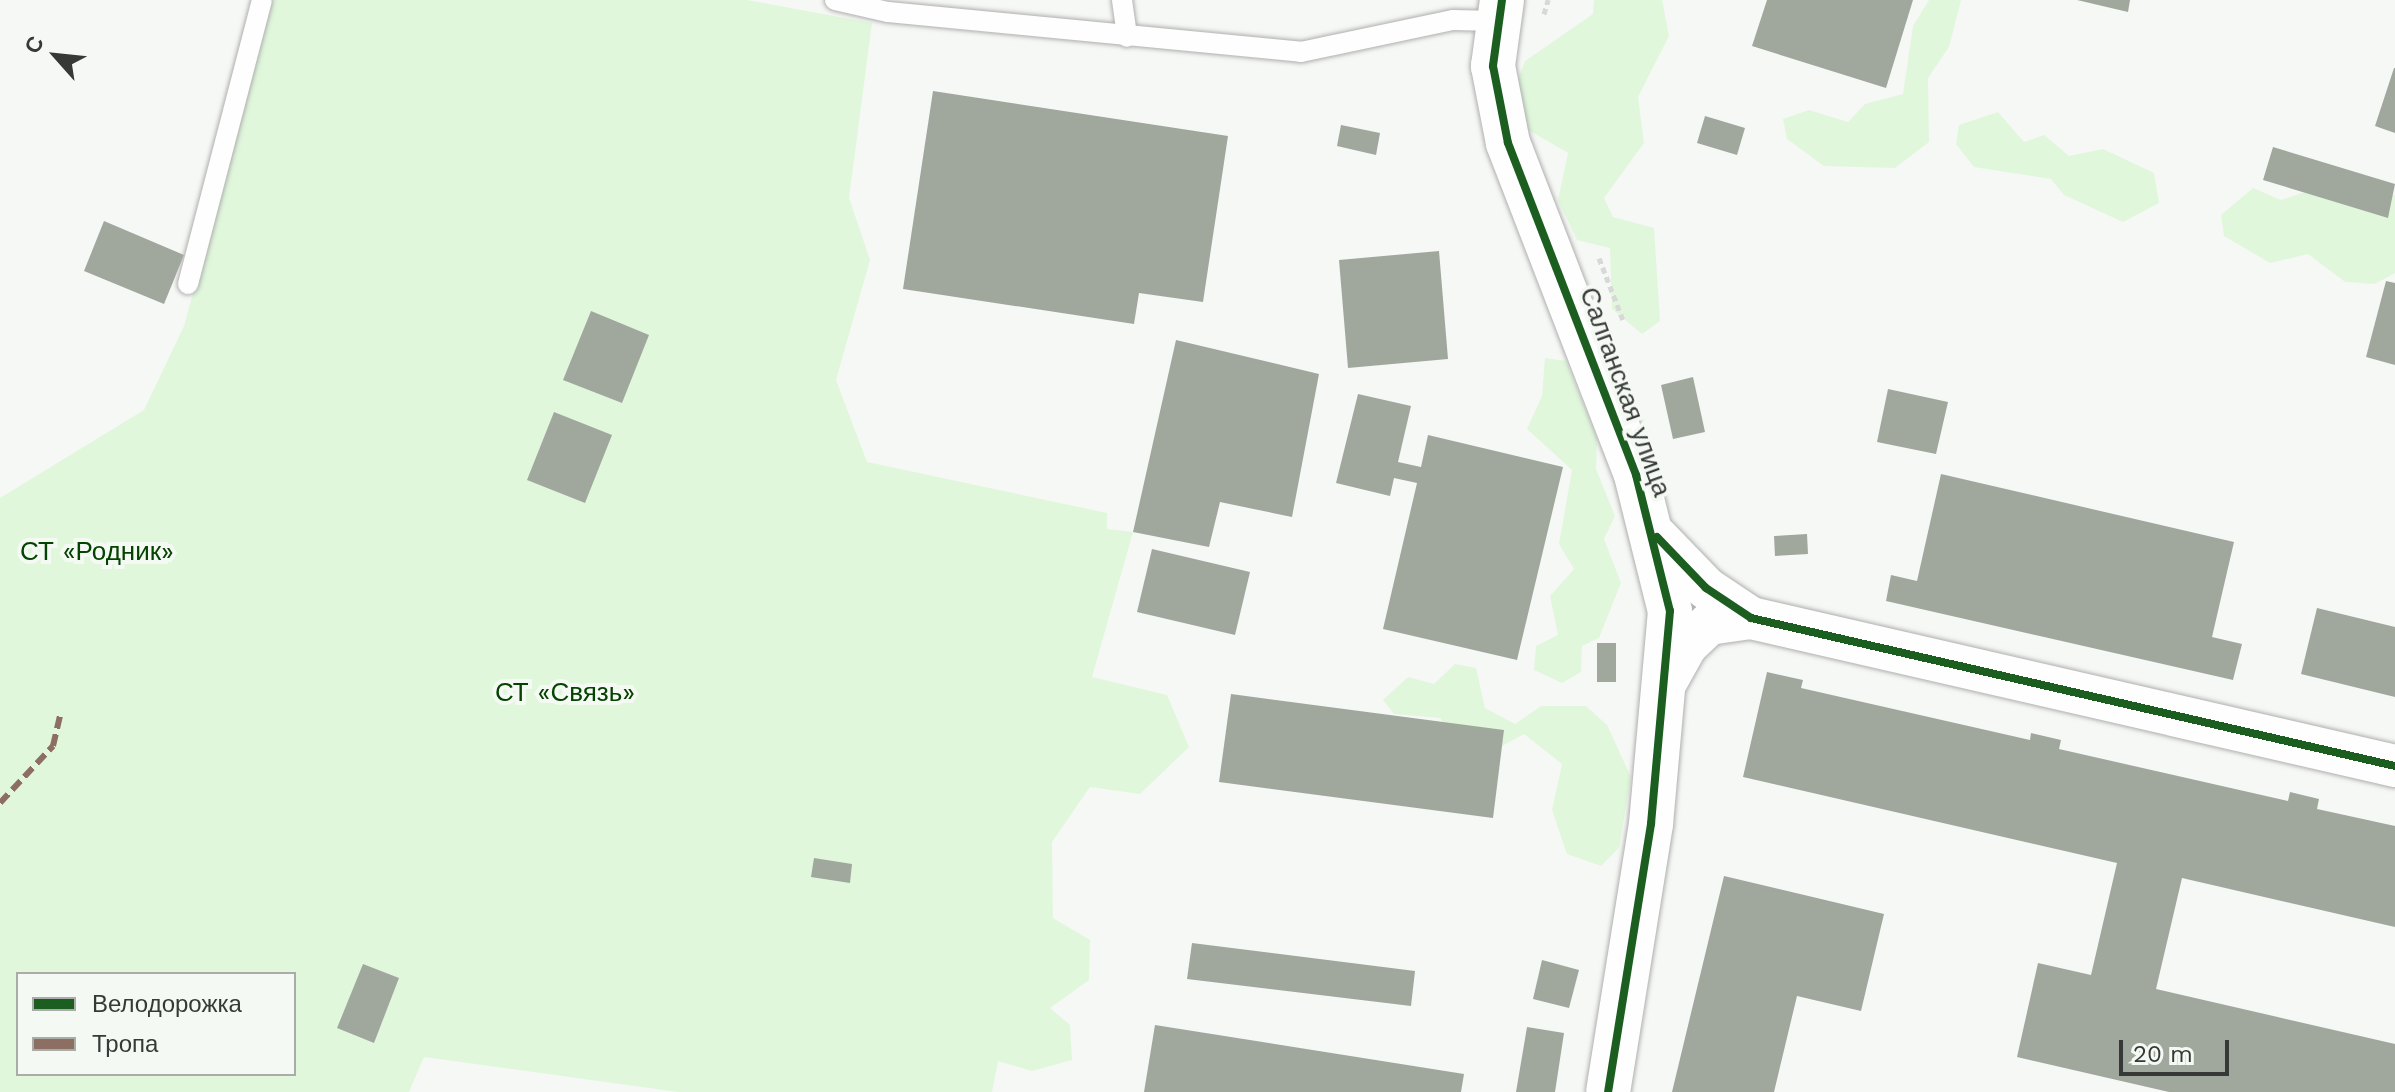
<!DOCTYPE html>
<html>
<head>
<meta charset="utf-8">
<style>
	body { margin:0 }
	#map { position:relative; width:2395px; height:1092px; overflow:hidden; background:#f6f8f5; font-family:"Work Sans",sans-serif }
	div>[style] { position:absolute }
	.green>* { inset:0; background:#e0f7dc }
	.building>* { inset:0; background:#a0a89e }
	.path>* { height:5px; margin-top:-2.5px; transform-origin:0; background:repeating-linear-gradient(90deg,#d8d8d8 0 6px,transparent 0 10px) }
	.roads { filter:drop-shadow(0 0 2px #afb0ae) drop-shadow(0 0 2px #afb0ae) }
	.lane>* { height:20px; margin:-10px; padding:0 10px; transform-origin:10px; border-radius:10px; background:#fefefe }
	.street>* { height:42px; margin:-21px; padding:0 21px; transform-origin:21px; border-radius:21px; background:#fefefe }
	.secondary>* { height:44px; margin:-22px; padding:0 22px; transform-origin:22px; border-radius:22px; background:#fefefe }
	.quiet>* { height:6px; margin-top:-3px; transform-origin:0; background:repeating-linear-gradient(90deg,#8d6e63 0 12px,transparent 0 18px) }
	.cycleway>* { height:8px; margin:-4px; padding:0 4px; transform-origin:4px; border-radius:4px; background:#1b5e20 }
	span { translate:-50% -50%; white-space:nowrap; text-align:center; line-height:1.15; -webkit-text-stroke:8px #f5f9f4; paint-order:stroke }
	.street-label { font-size:26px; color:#373937 }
	.park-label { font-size:26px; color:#054300 }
	.legend { position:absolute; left:16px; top:972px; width:280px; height:104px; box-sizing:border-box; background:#f5f9f4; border:2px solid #a9aca8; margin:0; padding:10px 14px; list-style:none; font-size:24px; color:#373937 }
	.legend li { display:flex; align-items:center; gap:16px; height:40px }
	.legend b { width:40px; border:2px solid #a9aca8 }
	.north { position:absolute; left:16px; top:16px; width:80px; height:80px; -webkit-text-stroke:6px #f5f9f4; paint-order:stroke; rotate:297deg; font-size:22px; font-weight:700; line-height:32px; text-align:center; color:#373937 }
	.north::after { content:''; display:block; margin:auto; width:28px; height:36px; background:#373937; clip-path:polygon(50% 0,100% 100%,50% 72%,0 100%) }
	.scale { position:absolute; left:2119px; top:1040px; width:110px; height:36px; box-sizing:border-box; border:4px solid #373937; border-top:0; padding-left:10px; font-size:24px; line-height:28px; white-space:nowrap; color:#373937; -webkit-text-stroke:6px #f5f9f4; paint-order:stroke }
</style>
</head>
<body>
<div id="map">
	<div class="green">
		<div style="clip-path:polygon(evenodd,273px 0,747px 0,872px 23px,849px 198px,870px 260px,836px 380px,867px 462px,1107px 513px,1107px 529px,1133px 532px,1092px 677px,1167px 695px,1189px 747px,1140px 794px,1090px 787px,1052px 842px,1053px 918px,1090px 940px,1089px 980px,1050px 1008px,1070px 1025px,1072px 1060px,1032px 1071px,998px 1061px,992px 1092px,678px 1092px,424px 1057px,409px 1092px,0 1092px,0 498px,144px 410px,184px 326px,273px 0,18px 974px,294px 974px,294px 1074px,18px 1074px,18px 974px)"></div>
		<div style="clip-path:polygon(1594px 0,1662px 0,1669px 36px,1638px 97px,1644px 143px,1604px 198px,1613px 217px,1654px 228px,1660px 321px,1642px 334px,1612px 309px,1610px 248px,1577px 240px,1558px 200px,1568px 153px,1518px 124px,1509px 102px,1525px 61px,1593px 14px)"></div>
		<div style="clip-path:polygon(1929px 0,1961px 0,1949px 47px,1928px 78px,1929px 142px,1895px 168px,1824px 166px,1787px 139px,1783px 119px,1809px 110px,1848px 122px,1865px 104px,1903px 94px,1913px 26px)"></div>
		<div style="clip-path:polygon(1998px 112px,2024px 142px,2044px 135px,2069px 156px,2103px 149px,2154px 173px,2159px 203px,2123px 222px,2064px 195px,2051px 179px,1974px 167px,1956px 144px,1959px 125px)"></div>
		<div style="clip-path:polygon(2333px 183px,2354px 199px,2395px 195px,2395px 273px,2375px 284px,2345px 282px,2308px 254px,2270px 263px,2224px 236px,2221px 215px,2253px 188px,2281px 200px)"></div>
		<div style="clip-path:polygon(1545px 358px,1566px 361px,1597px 438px,1596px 469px,1615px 516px,1604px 539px,1621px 583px,1599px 638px,1582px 646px,1581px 672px,1562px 683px,1534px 670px,1536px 646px,1558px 635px,1550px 596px,1574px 569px,1559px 544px,1572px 470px,1527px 429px,1542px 396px)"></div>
		<div style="clip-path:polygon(1455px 664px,1476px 668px,1485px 708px,1515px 724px,1541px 706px,1586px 706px,1607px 725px,1631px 777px,1619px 848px,1601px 866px,1567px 854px,1552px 810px,1562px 764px,1524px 734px,1493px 751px,1461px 748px,1440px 718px,1394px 714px,1383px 700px,1408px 677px,1434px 684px)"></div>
	</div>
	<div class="building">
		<div style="clip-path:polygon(1767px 0,1913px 0,1886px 88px,1752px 46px)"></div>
		<div style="clip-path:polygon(2077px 0,2130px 0,2128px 12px)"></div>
		<div style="clip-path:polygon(2394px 68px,2395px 68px,2395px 133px,2375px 126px)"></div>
		<div style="clip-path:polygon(933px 91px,1228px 136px,1203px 302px,1139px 293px,1134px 324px,903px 289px)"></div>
		<div style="clip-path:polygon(1705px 116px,1745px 128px,1737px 155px,1697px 143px)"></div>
		<div style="clip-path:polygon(1341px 125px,1380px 133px,1376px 155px,1337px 146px)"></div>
		<div style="clip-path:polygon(2273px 147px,2395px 184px,2388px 218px,2263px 180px)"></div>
		<div style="clip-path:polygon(104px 221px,184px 255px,164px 304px,84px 271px)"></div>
		<div style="clip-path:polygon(1439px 251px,1448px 359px,1348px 368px,1339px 260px)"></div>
		<div style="clip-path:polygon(2386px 281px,2395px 283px,2395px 365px,2366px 357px)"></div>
		<div style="clip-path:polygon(591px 311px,649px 335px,622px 403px,563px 380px)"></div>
		<div style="clip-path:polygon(1176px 340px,1319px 374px,1292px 517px,1220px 502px,1209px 547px,1133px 532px)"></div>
		<div style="clip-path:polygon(1693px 377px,1705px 432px,1673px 439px,1661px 385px)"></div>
		<div style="clip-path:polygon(1888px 389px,1948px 402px,1936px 454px,1877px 442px)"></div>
		<div style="clip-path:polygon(1358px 394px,1411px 406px,1398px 462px,1421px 467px,1428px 435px,1563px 467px,1517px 660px,1383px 629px,1417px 483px,1394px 478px,1390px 496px,1336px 483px)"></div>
		<div style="clip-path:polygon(554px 412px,612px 435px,585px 503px,527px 480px)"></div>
		<div style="clip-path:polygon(1941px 474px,2234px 542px,2212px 637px,2242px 644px,2233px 680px,1886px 601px,1891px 575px,1917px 581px)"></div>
		<div style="clip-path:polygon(1807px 534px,1808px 554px,1775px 556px,1774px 536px)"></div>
		<div style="clip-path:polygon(1152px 549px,1250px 572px,1235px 635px,1137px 612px)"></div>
		<div style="clip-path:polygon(2317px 608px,2395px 627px,2395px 697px,2301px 674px)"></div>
		<div style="clip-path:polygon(1597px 643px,1616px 643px,1616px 682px,1597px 682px)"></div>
		<div style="clip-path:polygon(1767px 672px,1803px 680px,1801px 688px,2030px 740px,2031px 733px,2061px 740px,2059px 749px,2288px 801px,2290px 792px,2319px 799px,2317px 809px,2395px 826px,2395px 927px,2182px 878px,2156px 989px,2395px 1044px,2395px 1092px,2169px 1092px,2017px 1057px,2038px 963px,2091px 975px,2117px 863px,1743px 777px)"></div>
		<div style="clip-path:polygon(1231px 694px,1504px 730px,1493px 818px,1219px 782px)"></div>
		<div style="clip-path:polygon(814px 858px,852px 864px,850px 883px,811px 877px)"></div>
		<div style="clip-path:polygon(1724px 876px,1884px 914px,1861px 1011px,1797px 996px,1774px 1092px,1672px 1092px)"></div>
		<div style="clip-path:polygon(1192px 943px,1415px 971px,1411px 1006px,1187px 979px)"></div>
		<div style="clip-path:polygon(1542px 960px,1579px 970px,1569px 1008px,1533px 999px)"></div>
		<div style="clip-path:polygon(363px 964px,399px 978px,374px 1043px,337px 1028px)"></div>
		<div style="clip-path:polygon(1155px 1025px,1464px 1074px,1461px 1092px,1144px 1092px)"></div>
		<div style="clip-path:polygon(1527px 1027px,1564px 1033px,1555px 1092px,1516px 1092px)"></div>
	</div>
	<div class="path">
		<div style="left:1544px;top:14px;width:15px;rotate:-74deg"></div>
		<div style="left:1599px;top:258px;width:66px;rotate:68.8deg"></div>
	</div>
	<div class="roads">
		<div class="lane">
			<div style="left:835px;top:0;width:54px;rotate:12.8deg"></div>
			<div style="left:888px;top:12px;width:415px;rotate:5.5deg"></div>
			<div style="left:1301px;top:52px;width:155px;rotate:-11.9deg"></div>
			<div style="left:1453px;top:20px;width:45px;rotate:1.3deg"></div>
			<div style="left:1122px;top:0;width:37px;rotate:82deg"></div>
			<div style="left:188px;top:284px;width:293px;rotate:-75.4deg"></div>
		</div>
		<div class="street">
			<div style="left:1657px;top:537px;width:71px;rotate:46.1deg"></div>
			<div style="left:1706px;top:588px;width:54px;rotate:33.7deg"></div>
			<div style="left:1751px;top:618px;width:661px;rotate:12.94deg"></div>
			<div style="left:1666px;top:682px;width:41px;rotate:-60.9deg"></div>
			<div style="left:1686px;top:646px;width:32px;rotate:-44deg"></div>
			<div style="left:1709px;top:624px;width:42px;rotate:-8.1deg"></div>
		</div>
		<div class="secondary">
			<div style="left:1502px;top:0;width:67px;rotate:97.8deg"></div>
			<div style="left:1493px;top:66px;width:78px;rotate:79deg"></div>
			<div style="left:1508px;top:143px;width:356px;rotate:68.9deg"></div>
			<div style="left:1636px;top:475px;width:140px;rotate:76deg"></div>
			<div style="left:1670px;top:611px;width:214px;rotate:95.1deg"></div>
			<div style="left:1651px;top:824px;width:271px;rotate:99.1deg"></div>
		</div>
	</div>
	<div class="quiet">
		<div style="left:0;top:803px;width:78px;rotate:-47.1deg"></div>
		<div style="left:53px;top:746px;width:32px;rotate:-77deg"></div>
	</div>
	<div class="cycleway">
		<div style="left:1502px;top:0;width:67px;rotate:97.8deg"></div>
		<div style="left:1493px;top:66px;width:78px;rotate:79deg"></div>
		<div style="left:1508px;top:143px;width:356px;rotate:68.9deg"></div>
		<div style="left:1636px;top:475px;width:140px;rotate:76deg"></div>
		<div style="left:1670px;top:611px;width:214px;rotate:95.1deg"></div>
		<div style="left:1651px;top:824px;width:271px;rotate:99.1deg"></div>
		<div style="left:1657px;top:537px;width:71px;rotate:46.1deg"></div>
		<div style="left:1706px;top:588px;width:54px;rotate:33.7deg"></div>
		<div style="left:1751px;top:618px;width:661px;rotate:12.94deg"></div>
	</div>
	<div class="street-label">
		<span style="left:1625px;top:392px;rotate:70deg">Салганская улица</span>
	</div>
	<div class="park-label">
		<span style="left:97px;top:552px">СТ «Родник»</span>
		<span style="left:565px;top:693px">СТ «Связь»</span>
	</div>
	<ul class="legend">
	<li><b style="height:10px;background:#1b5e20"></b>Велодорожка</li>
	<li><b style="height:10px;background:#8d6e63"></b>Тропа</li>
	</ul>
	<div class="north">С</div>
	<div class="scale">20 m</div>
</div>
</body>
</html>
